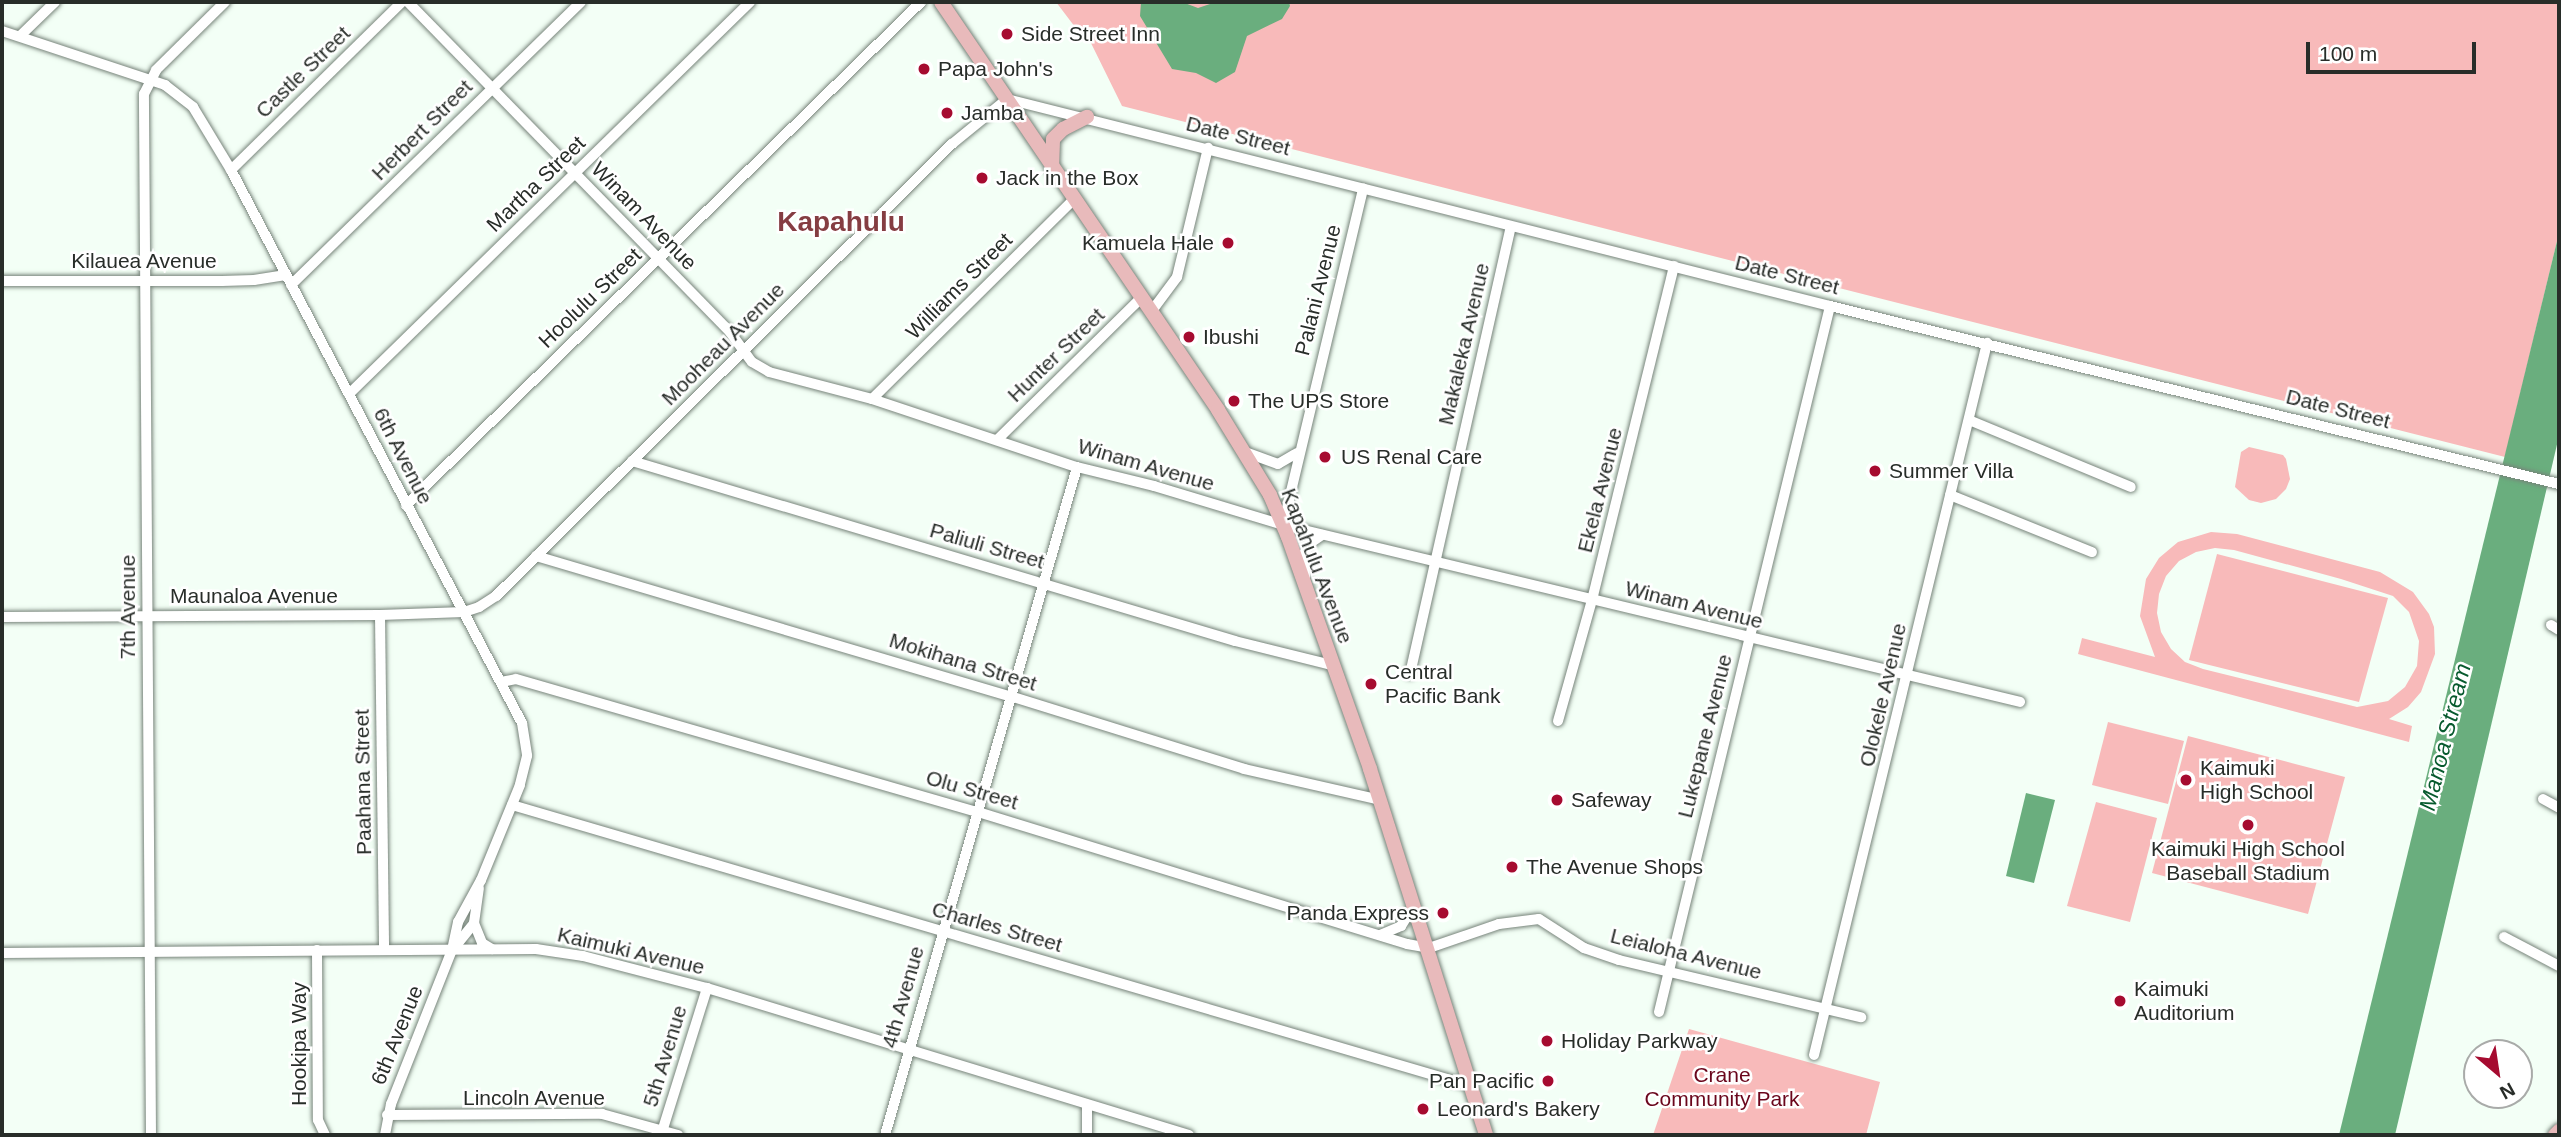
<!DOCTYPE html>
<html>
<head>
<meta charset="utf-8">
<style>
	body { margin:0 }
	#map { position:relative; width:2561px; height:1137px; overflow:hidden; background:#f3fff6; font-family:Arial,sans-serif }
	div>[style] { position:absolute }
	.green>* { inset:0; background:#f8baba }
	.water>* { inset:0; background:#6aae7e }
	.roads { filter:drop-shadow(0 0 2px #77847a) drop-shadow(0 0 2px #77847a) }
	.minor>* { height:10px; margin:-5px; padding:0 5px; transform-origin:5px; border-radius:5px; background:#fff }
	.major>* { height:14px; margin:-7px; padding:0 7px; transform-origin:7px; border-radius:7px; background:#e8babb }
	.dots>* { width:19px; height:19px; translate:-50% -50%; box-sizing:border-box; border:4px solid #fff; border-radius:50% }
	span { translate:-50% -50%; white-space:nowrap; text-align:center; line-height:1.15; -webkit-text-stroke:5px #fff; paint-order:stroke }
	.poi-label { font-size:21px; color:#282d29 }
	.left { translate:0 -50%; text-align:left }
	.right { translate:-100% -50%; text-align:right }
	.street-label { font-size:21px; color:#282d29 }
	.park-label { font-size:21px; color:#6a061c }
	.water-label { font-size:23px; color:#075a2e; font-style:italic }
	.district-label { font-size:28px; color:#853d42; font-weight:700 }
	.frame { position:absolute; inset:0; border:4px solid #282d29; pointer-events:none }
	.north { position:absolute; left:2463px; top:1039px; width:70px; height:70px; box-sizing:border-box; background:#fff; border:2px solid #a9aba9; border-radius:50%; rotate:151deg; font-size:19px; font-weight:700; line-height:28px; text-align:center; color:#282d29 }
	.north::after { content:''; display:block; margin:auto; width:24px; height:32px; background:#a60b30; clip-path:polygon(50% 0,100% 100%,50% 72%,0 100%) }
	.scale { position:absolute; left:2306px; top:42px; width:170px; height:32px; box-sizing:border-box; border:4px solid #282d29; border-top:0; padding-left:9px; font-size:21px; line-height:24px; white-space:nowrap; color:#282d29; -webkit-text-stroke:5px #fff; paint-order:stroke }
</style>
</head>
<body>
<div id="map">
	<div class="green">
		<div style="clip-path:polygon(1056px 2px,2559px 2px,2559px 233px,2505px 457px,1122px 106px,1089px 39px,1075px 27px)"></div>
		<div style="clip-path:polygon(2249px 447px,2283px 455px,2286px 459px,2290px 479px,2286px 489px,2276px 499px,2261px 503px,2249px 500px,2235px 487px,2241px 452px)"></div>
		<div style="clip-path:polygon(evenodd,2211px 532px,2237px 534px,2380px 572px,2413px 592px,2429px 614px,2434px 627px,2435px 654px,2421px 692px,2408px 707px,2389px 719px,2412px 726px,2409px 742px,2078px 654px,2082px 638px,2155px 657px,2140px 616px,2146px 579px,2159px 558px,2178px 542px,2211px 532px,2215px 548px,2234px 550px,2341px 579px,2393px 596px,2409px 612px,2419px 641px,2417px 666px,2405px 687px,2388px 701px,2357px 707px,2203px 669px,2185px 662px,2171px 649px,2161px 632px,2157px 613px,2159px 594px,2166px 576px,2179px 561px,2196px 552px,2215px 548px)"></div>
		<div style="clip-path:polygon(2217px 554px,2388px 598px,2359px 702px,2189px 660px)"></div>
		<div style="clip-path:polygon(2108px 722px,2184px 741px,2168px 804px,2092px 785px)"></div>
		<div style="clip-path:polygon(2188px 736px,2345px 777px,2308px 914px,2152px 873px)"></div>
		<div style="clip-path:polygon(2096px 802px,2157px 818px,2130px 922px,2067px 906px)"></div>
		<div style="clip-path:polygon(1689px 1029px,1880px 1082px,1866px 1135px,1653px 1135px)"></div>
	</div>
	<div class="water">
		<div style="clip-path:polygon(1141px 2px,1182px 2px,1198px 8px,1216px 2px,1289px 2px,1290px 6px,1282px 19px,1247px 36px,1235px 72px,1216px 83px,1196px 73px,1172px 69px,1140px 16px)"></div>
		<div style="clip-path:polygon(2559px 233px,2559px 436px,2395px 1135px,2339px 1135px)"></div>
		<div style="clip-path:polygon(2026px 793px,2055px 800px,2034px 883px,2006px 876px)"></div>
	</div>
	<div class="roads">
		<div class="minor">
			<div style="left:408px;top:2px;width:461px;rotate:45.7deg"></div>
			<div style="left:730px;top:332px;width:37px;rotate:54deg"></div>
			<div style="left:752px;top:362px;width:20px;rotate:30deg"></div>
			<div style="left:769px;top:372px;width:106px;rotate:14.7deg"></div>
			<div style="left:872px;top:399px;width:216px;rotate:18.4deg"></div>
			<div style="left:1077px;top:467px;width:79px;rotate:13.9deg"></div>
			<div style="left:1154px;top:486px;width:135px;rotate:16.8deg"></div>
			<div style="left:1283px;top:525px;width:758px;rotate:13.5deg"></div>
			<div style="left:2px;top:31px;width:172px;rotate:18.3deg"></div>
			<div style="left:165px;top:85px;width:36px;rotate:38deg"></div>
			<div style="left:193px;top:107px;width:74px;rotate:58.9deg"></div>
			<div style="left:231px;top:170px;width:625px;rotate:62.25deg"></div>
			<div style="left:522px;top:723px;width:33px;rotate:81deg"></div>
			<div style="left:527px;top:756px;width:30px;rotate:104deg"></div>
			<div style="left:520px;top:785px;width:103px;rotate:112.3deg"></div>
			<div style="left:481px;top:880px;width:48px;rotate:118.7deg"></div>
			<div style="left:458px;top:922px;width:29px;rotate:102deg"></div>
			<div style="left:452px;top:950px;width:166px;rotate:111.6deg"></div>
			<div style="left:391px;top:1104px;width:32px;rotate:101deg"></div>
			<div style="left:20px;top:36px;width:49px;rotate:-44.2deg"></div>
			<div style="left:231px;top:170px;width:240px;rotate:-44.5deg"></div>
			<div style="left:2px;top:281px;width:220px"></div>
			<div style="left:222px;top:281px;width:32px;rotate:-2deg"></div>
			<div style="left:254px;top:280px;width:32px;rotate:-9deg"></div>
			<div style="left:291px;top:285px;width:405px;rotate:-44.3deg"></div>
			<div style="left:1151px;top:312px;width:44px;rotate:-53.4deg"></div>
			<div style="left:1177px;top:277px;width:133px;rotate:-76.5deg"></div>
			<div style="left:349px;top:394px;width:561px;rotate:-44.35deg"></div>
			<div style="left:872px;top:399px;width:283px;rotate:-44.7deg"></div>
			<div style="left:1969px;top:420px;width:175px;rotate:22.5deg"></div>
			<div style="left:998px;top:439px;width:201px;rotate:-44.6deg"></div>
			<div style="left:1245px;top:452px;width:35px;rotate:20deg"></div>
			<div style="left:1278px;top:464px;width:22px;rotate:-30deg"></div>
			<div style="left:632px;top:461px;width:629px;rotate:16.62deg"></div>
			<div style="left:1235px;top:641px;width:100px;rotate:13.9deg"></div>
			<div style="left:1950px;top:495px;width:153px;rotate:21.9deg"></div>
			<div style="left:406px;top:505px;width:720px;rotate:-44.32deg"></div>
			<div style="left:1283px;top:525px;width:346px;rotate:-76.6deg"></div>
			<div style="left:536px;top:556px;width:494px;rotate:16.5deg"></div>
			<div style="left:1010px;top:696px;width:245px;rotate:17.3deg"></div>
			<div style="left:1244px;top:769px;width:139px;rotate:12.8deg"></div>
			<div style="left:1305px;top:577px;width:23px;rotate:-92deg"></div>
			<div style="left:1304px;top:554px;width:11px;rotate:-63deg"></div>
			<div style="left:1309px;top:544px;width:16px;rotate:-35deg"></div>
			<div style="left:380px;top:615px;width:335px;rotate:89.3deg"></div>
			<div style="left:2px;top:617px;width:378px;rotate:-0.3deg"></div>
			<div style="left:380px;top:615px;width:84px;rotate:-2deg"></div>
			<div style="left:464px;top:612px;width:16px;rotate:-18deg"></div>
			<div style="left:479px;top:607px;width:20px;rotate:-33deg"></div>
			<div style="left:496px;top:596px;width:642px;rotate:-44.75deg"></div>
			<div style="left:952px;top:144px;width:71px;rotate:-39.3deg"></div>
			<div style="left:1007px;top:99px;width:849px;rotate:14.12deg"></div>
			<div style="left:1830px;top:306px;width:750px;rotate:13.72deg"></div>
			<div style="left:2551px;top:625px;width:9px;rotate:32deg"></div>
			<div style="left:1410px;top:674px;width:458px;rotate:-77.3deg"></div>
			<div style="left:501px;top:682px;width:15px;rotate:-11deg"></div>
			<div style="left:516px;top:679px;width:481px;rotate:16.1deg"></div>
			<div style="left:978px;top:812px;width:449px;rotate:17.1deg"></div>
			<div style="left:1407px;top:944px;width:22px;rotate:10deg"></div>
			<div style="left:1429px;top:948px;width:74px;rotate:-18.9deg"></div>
			<div style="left:1499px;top:924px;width:40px;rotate:-7.1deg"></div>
			<div style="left:1539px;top:919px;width:54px;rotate:32.8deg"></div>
			<div style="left:1584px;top:948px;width:37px;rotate:19deg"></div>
			<div style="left:1619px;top:960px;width:249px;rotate:13.3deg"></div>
			<div style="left:1558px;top:721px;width:126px;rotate:-74.3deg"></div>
			<div style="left:1592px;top:600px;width:344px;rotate:-76.2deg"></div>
			<div style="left:2543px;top:799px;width:18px;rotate:29deg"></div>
			<div style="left:512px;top:805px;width:999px;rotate:16.33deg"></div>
			<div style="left:474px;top:923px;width:22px;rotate:68deg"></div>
			<div style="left:482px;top:943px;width:12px;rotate:31deg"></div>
			<div style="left:1380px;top:935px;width:23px;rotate:-23deg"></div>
			<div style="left:1401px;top:926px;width:25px;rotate:-58deg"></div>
			<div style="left:2504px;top:937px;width:62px;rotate:27.8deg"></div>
			<div style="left:454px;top:948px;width:32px;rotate:-51deg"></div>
			<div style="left:474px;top:923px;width:35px;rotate:-82deg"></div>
			<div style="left:317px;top:950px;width:170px;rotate:89.7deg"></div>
			<div style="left:318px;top:1120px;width:17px;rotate:65deg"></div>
			<div style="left:2px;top:953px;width:534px;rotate:-0.43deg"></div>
			<div style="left:536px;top:949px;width:48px;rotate:8.5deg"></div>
			<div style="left:583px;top:956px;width:128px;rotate:14.5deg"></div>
			<div style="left:707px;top:988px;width:504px;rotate:16.96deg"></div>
			<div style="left:1659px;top:1012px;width:726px;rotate:-76.38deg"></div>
			<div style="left:1814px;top:1055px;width:733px;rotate:-76.34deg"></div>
			<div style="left:1087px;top:1106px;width:29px;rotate:90deg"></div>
			<div style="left:387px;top:1115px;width:215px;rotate:-0.3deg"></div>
			<div style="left:602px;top:1114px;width:79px;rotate:15.4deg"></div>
			<div style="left:151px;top:1135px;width:1041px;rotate:-90.39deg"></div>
			<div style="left:144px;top:94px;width:27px;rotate:-63deg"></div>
			<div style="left:156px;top:70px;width:97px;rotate:-44.6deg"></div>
			<div style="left:661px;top:1135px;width:154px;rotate:-72.6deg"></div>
			<div style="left:885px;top:1135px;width:695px;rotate:-73.96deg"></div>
		</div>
		<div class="major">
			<div style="left:941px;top:2px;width:493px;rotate:55.8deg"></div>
			<div style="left:1218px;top:410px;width:100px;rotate:58.5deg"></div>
			<div style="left:1270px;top:495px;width:46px;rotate:66.8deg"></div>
			<div style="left:1288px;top:537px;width:246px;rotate:70.5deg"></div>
			<div style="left:1370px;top:769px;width:384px;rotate:72.4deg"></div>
			<div style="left:1052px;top:169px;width:30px;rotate:-88deg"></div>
			<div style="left:1053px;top:139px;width:14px;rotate:-45deg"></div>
			<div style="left:1063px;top:129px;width:27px;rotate:-27deg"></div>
			<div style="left:2555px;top:1135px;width:6px;rotate:-45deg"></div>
		</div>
	</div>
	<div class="dots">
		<div style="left:1007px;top:34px;background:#a60b30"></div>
		<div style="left:924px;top:69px;background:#a60b30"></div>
		<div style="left:947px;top:113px;background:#a60b30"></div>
		<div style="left:982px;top:178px;background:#a60b30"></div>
		<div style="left:1228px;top:243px;background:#a60b30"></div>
		<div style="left:1189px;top:337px;background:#a60b30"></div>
		<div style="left:1234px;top:401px;background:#a60b30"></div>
		<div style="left:1325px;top:457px;background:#a60b30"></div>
		<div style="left:1875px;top:471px;background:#a60b30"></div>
		<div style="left:1371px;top:684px;background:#a60b30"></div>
		<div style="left:2186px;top:780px;background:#a60b30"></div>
		<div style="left:1557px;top:800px;background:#a60b30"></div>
		<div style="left:2248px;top:825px;background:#a60b30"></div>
		<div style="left:1512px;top:867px;background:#a60b30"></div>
		<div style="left:1443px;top:913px;background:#a60b30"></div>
		<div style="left:2120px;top:1001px;background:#a60b30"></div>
		<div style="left:1547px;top:1041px;background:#a60b30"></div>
		<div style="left:1548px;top:1081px;background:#a60b30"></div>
		<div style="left:1423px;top:1109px;background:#a60b30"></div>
	</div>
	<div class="poi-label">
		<span class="left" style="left:1021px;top:34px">Side Street Inn</span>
		<span class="left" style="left:938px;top:69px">Papa John's</span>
		<span class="left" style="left:961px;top:113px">Jamba</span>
		<span class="left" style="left:996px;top:178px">Jack in the Box</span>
		<span class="right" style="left:1214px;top:243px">Kamuela Hale</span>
		<span class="left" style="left:1203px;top:337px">Ibushi</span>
		<span class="left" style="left:1248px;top:401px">The UPS Store</span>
		<span class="left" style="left:1341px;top:457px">US Renal Care</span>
		<span class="left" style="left:1889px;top:471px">Summer Villa</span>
		<span class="left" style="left:1385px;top:684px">Central<br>Pacific Bank</span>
		<span class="left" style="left:2200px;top:780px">Kaimuki<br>High School</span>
		<span class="left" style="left:1571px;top:800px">Safeway</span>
		<span style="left:2248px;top:861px">Kaimuki High School<br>Baseball Stadium</span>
		<span class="left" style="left:1526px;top:867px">The Avenue Shops</span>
		<span class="right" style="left:1429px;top:913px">Panda Express</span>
		<span class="left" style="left:2134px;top:1001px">Kaimuki<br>Auditorium</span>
		<span class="left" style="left:1561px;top:1041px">Holiday Parkway</span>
		<span class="right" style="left:1534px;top:1081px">Pan Pacific</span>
		<span class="left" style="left:1437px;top:1109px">Leonard's Bakery</span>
	</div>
	<div class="street-label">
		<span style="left:303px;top:72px;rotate:-44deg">Castle Street</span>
		<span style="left:422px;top:130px;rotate:-45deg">Herbert Street</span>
		<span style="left:1238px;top:136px;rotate:14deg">Date Street</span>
		<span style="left:536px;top:184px;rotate:-44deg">Martha Street</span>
		<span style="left:644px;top:216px;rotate:46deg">Winam Avenue</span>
		<span style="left:144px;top:261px">Kilauea Avenue</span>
		<span style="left:1787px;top:275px;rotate:14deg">Date Street</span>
		<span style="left:959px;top:286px;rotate:-45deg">Williams Street</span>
		<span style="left:1318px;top:290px;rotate:-76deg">Palani Avenue</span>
		<span style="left:590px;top:298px;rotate:-44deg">Hoolulu Street</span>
		<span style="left:723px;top:344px;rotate:-45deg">Mooheau Avenue</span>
		<span style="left:1464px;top:344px;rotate:-77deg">Makaleka Avenue</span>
		<span style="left:1056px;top:355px;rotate:-44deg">Hunter Street</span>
		<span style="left:2338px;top:409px;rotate:14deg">Date Street</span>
		<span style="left:403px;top:456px;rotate:63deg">6th Avenue</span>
		<span style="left:1146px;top:465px;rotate:16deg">Winam Avenue</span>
		<span style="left:1600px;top:490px;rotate:-76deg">Ekela Avenue</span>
		<span style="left:987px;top:546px;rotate:16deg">Paliuli Street</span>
		<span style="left:1317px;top:566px;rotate:69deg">Kapahulu Avenue</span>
		<span style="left:254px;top:596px">Maunaloa Avenue</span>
		<span style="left:1694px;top:605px;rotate:14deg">Winam Avenue</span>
		<span style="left:128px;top:607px;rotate:-90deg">7th Avenue</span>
		<span style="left:963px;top:662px;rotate:17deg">Mokihana Street</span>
		<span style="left:1883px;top:695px;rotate:-77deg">Olokele Avenue</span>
		<span style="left:1705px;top:736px;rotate:-76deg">Lukepane Avenue</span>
		<span style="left:363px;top:782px;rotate:-91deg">Paahana Street</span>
		<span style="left:972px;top:790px;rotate:16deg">Olu Street</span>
		<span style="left:997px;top:927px;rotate:16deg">Charles Street</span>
		<span style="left:631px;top:951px;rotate:13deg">Kaimuki Avenue</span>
		<span style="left:1686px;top:954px;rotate:14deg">Leialoha Avenue</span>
		<span style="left:903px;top:997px;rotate:-74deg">4th Avenue</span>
		<span style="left:397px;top:1035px;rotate:-68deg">6th Avenue</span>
		<span style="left:299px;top:1044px;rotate:-90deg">Hookipa Way</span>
		<span style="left:665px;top:1056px;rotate:-73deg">5th Avenue</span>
		<span style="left:534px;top:1098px">Lincoln Avenue</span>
	</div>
	<div class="park-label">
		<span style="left:1722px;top:1087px">Crane<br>Community Park</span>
	</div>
	<div class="water-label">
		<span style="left:2445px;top:737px;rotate:-76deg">Manoa Stream</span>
	</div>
	<div class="district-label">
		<span style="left:841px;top:222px">Kapahulu</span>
	</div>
	<div class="frame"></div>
	<div class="north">N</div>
	<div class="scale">100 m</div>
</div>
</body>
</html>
